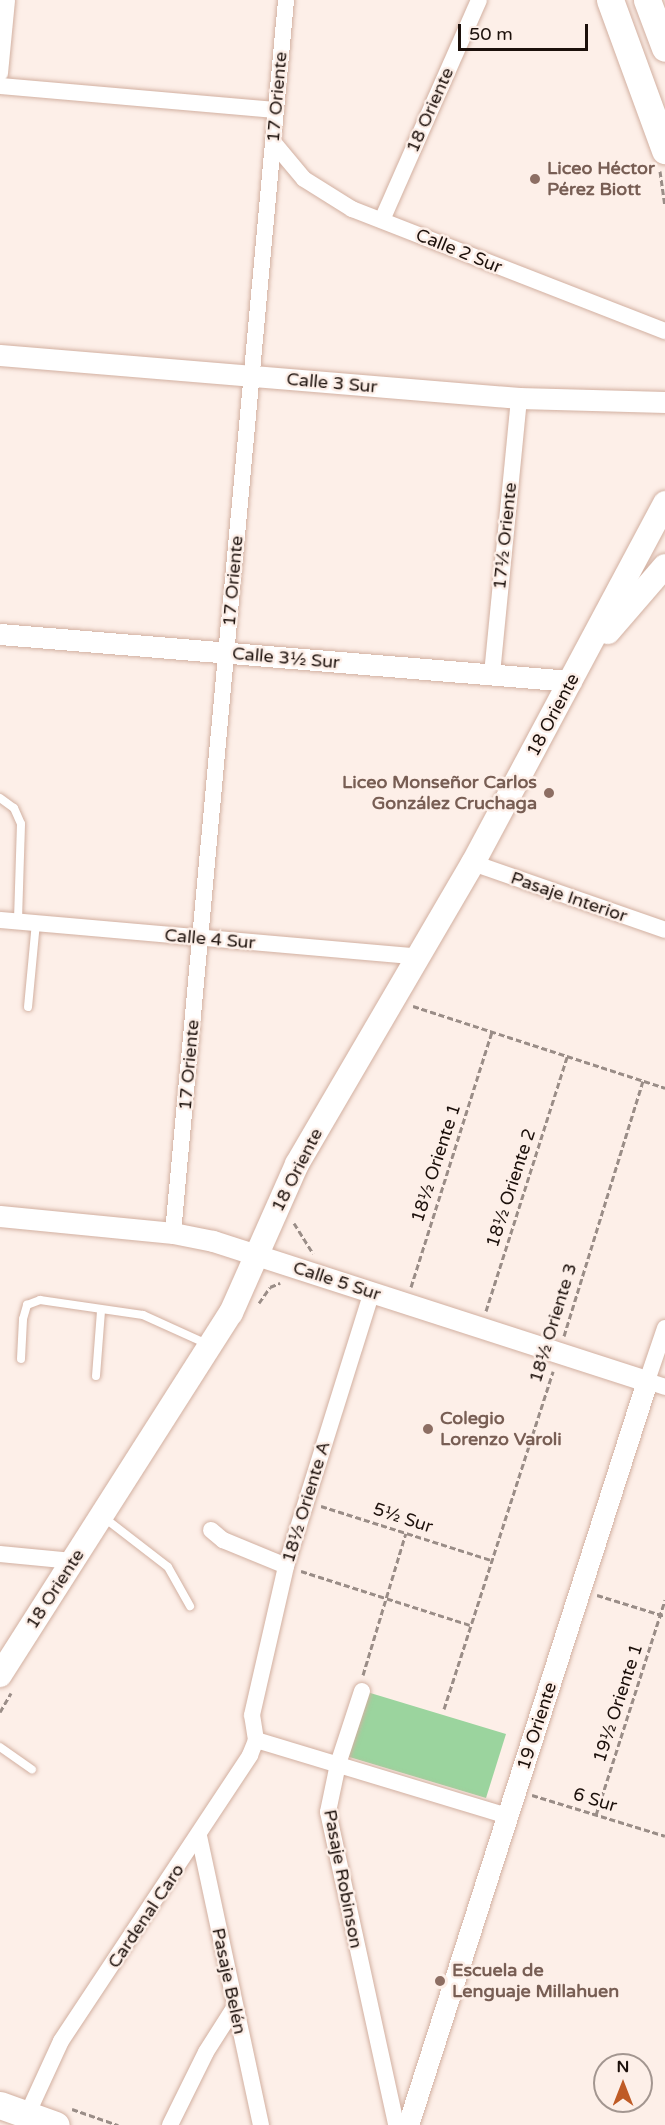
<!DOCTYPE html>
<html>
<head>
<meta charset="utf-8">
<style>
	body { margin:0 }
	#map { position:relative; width:665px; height:2125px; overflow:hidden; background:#fdefe8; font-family:"Varela Round",sans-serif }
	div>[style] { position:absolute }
	.green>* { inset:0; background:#9bd49e }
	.path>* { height:3px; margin-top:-1.5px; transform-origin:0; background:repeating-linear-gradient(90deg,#9a8d87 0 6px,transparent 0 9px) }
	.roads { filter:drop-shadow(0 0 2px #d2b0a1) drop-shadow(0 0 2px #d2b0a1) }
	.service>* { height:8px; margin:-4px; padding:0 4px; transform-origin:4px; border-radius:4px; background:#fff }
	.minor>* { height:16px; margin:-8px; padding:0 8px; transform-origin:8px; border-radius:8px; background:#fff }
	.tertiary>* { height:21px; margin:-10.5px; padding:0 10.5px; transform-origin:10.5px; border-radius:10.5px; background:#fff }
	.secondary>* { height:24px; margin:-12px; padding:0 12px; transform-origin:12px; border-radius:12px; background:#fff }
	.primary>* { height:27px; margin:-13.5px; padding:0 13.5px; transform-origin:13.5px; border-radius:13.5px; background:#fff }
	.dots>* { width:16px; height:16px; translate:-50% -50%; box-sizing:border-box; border:3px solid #fdefe8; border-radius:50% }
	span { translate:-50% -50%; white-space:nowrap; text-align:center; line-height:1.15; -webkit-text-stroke:5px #fdefe8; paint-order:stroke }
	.street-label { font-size:18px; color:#1c100b }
	.education-label { font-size:18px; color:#785e54; font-weight:700 }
	.left { translate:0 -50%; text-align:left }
	.right { translate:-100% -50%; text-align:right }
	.north { position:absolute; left:593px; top:2053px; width:60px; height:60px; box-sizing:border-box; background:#fdefe8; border:2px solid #a39690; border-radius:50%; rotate:0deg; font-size:16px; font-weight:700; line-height:24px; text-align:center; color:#1c100b }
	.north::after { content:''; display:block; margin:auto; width:21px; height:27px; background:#bf5b26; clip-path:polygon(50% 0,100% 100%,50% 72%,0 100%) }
	.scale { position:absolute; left:458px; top:24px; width:130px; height:27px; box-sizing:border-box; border:3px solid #1c100b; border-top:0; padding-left:8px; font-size:18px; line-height:21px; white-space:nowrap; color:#1c100b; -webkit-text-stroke:4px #fdefe8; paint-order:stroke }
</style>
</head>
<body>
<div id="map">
	<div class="green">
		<div style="clip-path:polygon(367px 1692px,506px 1734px,486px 1798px,346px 1756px)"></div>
	</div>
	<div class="path">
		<div style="left:660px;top:171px;width:34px;rotate:82deg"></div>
		<div style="left:413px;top:1006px;width:265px;rotate:18deg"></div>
		<div style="left:294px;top:1223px;width:36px;rotate:58deg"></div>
		<div style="left:411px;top:1287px;width:268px;rotate:-72.4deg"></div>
		<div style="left:259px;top:1303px;width:19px;rotate:-55deg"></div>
		<div style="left:270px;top:1287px;width:11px;rotate:-22deg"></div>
		<div style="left:486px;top:1311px;width:267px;rotate:-72.3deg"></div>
		<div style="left:564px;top:1336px;width:267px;rotate:-72.8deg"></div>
		<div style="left:321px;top:1506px;width:178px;rotate:17.6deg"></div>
		<div style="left:301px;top:1571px;width:177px;rotate:17.7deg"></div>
		<div style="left:597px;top:1595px;width:71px;rotate:17.2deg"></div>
		<div style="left:363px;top:1675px;width:148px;rotate:-73.2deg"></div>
		<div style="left:444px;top:1709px;width:355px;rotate:-72.1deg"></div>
		<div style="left:0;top:1712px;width:22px;rotate:-60deg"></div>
		<div style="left:532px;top:1795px;width:139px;rotate:17.1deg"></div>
		<div style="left:596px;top:1815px;width:226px;rotate:-72.2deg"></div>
		<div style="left:72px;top:2109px;width:49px;rotate:19.2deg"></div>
	</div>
	<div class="roads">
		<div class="service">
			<div style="left:0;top:798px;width:17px;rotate:36deg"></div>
			<div style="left:14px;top:808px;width:17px;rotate:66deg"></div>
			<div style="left:21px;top:824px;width:98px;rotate:91.8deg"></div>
			<div style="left:28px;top:1007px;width:84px;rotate:-84.6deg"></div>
			<div style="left:21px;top:1359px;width:40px;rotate:-87.1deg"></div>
			<div style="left:23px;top:1319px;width:15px;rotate:-74deg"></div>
			<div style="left:27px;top:1305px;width:14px;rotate:-21deg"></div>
			<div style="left:40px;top:1300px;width:104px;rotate:8.3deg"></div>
			<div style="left:143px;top:1315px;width:70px;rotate:24.4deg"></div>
			<div style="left:96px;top:1376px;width:65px;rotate:-85.6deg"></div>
			<div style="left:102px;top:1516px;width:83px;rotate:37.7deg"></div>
			<div style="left:168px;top:1567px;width:45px;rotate:60.6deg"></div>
			<div style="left:0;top:1747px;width:39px;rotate:35deg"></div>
		</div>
		<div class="minor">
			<div style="left:0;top:73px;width:73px;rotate:-84.5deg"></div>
			<div style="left:0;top:86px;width:277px;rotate:5deg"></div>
			<div style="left:273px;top:142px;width:48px;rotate:50deg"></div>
			<div style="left:304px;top:179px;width:57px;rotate:32deg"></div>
			<div style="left:352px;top:209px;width:336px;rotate:21.3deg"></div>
			<div style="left:382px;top:220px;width:240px;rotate:-66.2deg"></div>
			<div style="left:492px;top:674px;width:277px;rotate:-84.4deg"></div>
			<div style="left:473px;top:863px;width:203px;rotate:19.2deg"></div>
			<div style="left:0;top:920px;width:422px;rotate:5deg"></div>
			<div style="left:173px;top:1233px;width:1238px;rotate:-84.76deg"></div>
			<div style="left:665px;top:1328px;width:56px;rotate:108.8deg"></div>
			<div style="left:647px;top:1381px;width:19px;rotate:18deg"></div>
			<div style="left:211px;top:1530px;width:16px;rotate:40deg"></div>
			<div style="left:223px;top:1540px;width:68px;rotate:22.4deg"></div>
			<div style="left:0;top:1554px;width:73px;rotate:5.5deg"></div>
			<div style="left:362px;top:1691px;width:77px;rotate:108.2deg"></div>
			<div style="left:338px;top:1764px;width:49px;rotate:101.8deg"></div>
			<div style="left:328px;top:1812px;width:320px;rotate:77.7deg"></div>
			<div style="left:256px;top:1740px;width:263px;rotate:16.8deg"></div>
			<div style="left:199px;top:1836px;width:296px;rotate:77.9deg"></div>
			<div style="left:27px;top:2115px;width:81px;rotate:-65.3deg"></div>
			<div style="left:61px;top:2041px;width:343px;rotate:-56.5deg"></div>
			<div style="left:250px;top:1755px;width:16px;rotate:-68deg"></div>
			<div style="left:256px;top:1740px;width:25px;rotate:-99deg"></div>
			<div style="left:252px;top:1715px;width:153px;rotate:-77.1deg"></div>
			<div style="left:286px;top:1566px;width:287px;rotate:-72.6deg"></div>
			<div style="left:170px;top:2125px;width:81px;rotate:-63.7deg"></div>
			<div style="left:206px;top:2052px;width:52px;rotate:-57.5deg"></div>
		</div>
		<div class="tertiary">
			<div style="left:0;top:355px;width:521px;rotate:4.74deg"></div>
			<div style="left:519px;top:398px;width:146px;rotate:1.6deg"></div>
			<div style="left:0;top:634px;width:573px;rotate:4.71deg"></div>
			<div style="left:0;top:1216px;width:174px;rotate:5.6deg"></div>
			<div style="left:173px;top:1233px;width:41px;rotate:11.3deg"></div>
			<div style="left:213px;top:1241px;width:456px;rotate:17.9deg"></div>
			<div style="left:647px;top:1381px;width:781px;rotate:107.81deg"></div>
		</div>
		<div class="secondary">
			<div style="left:608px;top:632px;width:87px;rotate:-49.2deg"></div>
			<div style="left:0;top:1675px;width:429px;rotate:-57.5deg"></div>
			<div style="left:231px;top:1313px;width:163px;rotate:-66.1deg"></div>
			<div style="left:297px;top:1164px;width:349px;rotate:-59.7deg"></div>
			<div style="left:473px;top:863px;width:408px;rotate:-61.9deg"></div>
		</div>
		<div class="primary">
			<div style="left:610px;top:0;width:160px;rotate:69.9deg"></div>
			<div style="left:647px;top:0;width:51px;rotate:69.4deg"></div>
			<div style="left:0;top:2105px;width:59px;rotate:19.7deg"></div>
		</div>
	</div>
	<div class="dots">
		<div style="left:535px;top:179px;background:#8d6e63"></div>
		<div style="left:549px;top:793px;background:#8d6e63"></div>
		<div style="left:428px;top:1429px;background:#8d6e63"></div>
		<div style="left:440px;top:1981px;background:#8d6e63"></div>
	</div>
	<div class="street-label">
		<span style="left:277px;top:97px;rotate:-85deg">17 Oriente</span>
		<span style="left:430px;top:110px;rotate:-66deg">18 Oriente</span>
		<span style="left:459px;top:251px;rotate:22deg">Calle 2 Sur</span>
		<span style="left:332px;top:383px;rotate:5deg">Calle 3 Sur</span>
		<span style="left:505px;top:536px;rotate:-84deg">17½ Oriente</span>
		<span style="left:233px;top:581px;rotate:-85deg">17 Oriente</span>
		<span style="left:286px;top:658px;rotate:5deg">Calle 3½ Sur</span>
		<span style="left:553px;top:715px;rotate:-62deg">18 Oriente</span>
		<span style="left:569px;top:897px;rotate:19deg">Pasaje Interior</span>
		<span style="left:210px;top:939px;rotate:5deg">Calle 4 Sur</span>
		<span style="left:189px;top:1065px;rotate:-85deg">17 Oriente</span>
		<span style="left:436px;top:1163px;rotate:-72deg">18½ Oriente 1</span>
		<span style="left:297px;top:1170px;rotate:-63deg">18 Oriente</span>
		<span style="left:511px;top:1188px;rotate:-72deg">18½ Oriente 2</span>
		<span style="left:337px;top:1281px;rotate:18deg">Calle 5 Sur</span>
		<span style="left:553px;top:1323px;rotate:-73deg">18½ Oriente 3</span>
		<span style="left:306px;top:1502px;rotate:-73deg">18½ Oriente A</span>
		<span style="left:403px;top:1518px;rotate:18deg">5½ Sur</span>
		<span style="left:55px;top:1589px;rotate:-57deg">18 Oriente</span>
		<span style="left:618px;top:1703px;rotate:-72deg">19½ Oriente 1</span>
		<span style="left:537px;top:1726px;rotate:-72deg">19 Oriente</span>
		<span style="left:595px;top:1800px;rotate:17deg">6 Sur</span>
		<span style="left:343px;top:1879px;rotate:79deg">Pasaje Robinson</span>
		<span style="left:146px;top:1916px;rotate:-56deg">Cardenal Caro</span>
		<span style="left:229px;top:1981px;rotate:78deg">Pasaje Belén</span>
	</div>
	<div class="education-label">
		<span class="left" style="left:547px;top:179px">Liceo Héctor<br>Pérez Biott</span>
		<span class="right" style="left:537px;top:793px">Liceo Monseñor Carlos<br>González Cruchaga</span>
		<span class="left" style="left:440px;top:1429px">Colegio<br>Lorenzo Varoli</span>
		<span class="left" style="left:452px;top:1981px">Escuela de<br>Lenguaje Millahuen</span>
	</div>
	<div class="north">N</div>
	<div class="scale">50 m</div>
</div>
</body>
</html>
